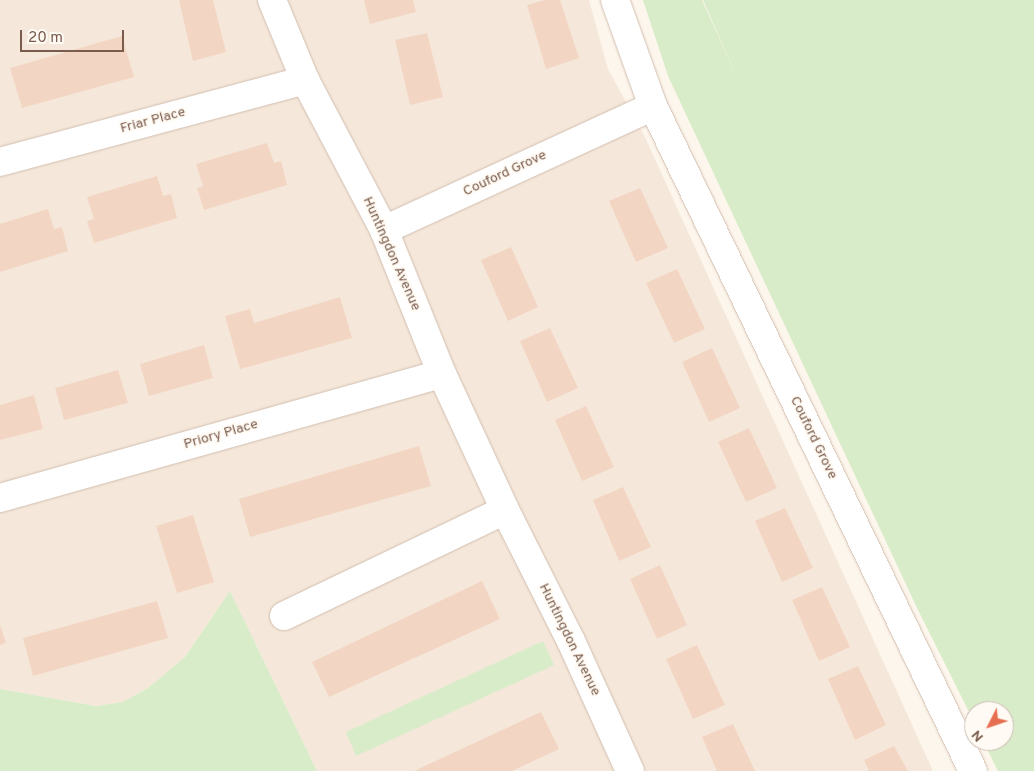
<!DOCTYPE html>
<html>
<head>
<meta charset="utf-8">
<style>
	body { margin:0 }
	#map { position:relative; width:1034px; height:771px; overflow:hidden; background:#fdf6ec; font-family:Overpass,sans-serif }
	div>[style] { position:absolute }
	.residential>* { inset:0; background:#f5e8da }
	.green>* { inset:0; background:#d8ecc9 }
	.building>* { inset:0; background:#f3d5c3 }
	.roads { filter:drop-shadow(0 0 1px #d1beb0) drop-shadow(0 0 1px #d1beb0) }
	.street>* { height:28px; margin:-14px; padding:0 14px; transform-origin:14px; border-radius:14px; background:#fff }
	span { translate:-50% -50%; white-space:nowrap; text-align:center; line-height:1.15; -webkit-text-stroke:4px #fffaf3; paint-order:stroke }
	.street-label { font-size:14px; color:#7a5c4d }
	.north { position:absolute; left:964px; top:701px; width:50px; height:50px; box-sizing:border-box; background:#fffaf3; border:1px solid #cabbb1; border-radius:50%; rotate:229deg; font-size:14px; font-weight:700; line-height:20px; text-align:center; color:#7a5c4d }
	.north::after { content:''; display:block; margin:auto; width:18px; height:22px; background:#e76f51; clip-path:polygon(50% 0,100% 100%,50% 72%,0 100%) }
	.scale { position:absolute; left:20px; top:30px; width:104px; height:22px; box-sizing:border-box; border:2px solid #7a5c4d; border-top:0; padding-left:6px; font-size:15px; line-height:18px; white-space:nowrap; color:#7a5c4d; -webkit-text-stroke:4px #fffaf3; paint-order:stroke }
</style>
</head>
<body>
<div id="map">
	<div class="residential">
		<div style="clip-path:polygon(0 0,589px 0,608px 69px,644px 135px,933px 771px,317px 771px,230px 591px,185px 657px,148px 688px,123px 702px,96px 706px,0 689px)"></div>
	</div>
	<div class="green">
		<div style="clip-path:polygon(643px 0,702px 0,740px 84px,703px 0,1034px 0,1034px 771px,998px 771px,983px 741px,1004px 741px,1004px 711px,974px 711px,974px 722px,918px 610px,668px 76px)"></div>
		<div style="clip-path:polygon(230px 591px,317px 771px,0 771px,0 689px,96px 706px,123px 702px,148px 688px,185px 657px)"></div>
		<div style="clip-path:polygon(543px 641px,554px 665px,356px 756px,346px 732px)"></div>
	</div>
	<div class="building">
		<div style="clip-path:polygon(179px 0,213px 0,226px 52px,193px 61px)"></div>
		<div style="clip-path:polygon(364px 0,413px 0,416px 12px,370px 24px)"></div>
		<div style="clip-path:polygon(545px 0,560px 0,579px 58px,546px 69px,527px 5px)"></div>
		<div style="clip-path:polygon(427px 33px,443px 97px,410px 105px,395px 40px)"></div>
		<div style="clip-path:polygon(122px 36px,134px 77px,22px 108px,10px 68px)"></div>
		<div style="clip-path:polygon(267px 143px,274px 163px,281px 161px,287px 185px,204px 210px,197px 188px,203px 186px,196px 164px)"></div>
		<div style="clip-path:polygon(157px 176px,163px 196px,171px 194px,177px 218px,94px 243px,87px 221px,94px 219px,87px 197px)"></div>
		<div style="clip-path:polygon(640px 188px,668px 248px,636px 262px,609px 201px)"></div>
		<div style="clip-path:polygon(48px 209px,54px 229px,62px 227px,68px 251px,0 272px,0 224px)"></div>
		<div style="clip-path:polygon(511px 247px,538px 307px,508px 321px,481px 260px)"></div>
		<div style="clip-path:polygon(677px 269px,705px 329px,674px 343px,646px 283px)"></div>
		<div style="clip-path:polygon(340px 297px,352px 338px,240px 369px,225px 316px,250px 309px,254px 323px)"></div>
		<div style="clip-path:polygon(550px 328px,578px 388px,547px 402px,520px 341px)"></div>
		<div style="clip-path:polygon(204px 345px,213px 378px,149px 396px,140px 364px)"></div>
		<div style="clip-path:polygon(712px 348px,740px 408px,709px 422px,682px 362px)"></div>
		<div style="clip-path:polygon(118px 370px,128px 403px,64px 420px,55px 388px)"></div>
		<div style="clip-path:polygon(34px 395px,43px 429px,0 440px,0 405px)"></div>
		<div style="clip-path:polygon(586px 406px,614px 467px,582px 481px,555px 420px)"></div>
		<div style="clip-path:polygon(749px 428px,777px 488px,746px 502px,718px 442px)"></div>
		<div style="clip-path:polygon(419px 446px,431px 486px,250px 537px,239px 499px)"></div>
		<div style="clip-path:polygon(623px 487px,651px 547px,619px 561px,593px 500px)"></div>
		<div style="clip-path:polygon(785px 508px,813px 568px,782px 582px,755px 521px)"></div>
		<div style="clip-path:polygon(193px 515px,214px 582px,177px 593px,156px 526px)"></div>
		<div style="clip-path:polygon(660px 565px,687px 625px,657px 639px,630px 579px)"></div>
		<div style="clip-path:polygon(482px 581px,500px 619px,329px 697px,312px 662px)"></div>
		<div style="clip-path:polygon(822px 587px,850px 647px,819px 661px,792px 600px)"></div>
		<div style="clip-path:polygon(157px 601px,168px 638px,33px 676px,23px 638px)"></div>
		<div style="clip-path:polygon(0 625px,6px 643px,0 645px)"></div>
		<div style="clip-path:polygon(697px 645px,725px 705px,693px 719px,666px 659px)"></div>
		<div style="clip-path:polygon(858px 666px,886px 725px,855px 740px,828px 679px)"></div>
		<div style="clip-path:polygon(541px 712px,559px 749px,512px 771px,414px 771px)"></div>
		<div style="clip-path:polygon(733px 724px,746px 752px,755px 771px,717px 771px,702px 737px)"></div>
		<div style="clip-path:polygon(894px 746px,908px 771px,869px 771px,864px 760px)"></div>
	</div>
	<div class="roads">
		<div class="street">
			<div style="left:272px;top:0;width:87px;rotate:67.6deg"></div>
			<div style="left:305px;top:80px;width:170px;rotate:62.2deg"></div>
			<div style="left:384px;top:230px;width:155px;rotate:68.1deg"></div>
			<div style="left:442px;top:374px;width:150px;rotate:65.1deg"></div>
			<div style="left:505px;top:510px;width:147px;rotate:63.3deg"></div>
			<div style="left:571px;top:641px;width:143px;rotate:65.6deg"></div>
			<div style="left:615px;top:0;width:113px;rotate:70.3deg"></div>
			<div style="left:653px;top:106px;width:738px;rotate:64.3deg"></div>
			<div style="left:0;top:162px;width:316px;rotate:-15deg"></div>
			<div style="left:384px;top:230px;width:296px;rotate:-24.7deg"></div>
			<div style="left:0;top:498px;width:459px;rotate:-15.7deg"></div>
			<div style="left:284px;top:616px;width:245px;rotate:-25.6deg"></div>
		</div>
	</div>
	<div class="street-label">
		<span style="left:153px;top:121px;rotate:-15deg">Friar Place</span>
		<span style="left:505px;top:174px;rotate:-25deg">Couford Grove</span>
		<span style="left:391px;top:254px;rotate:66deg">Huntingdon Avenue</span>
		<span style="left:221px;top:435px;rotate:-16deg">Priory Place</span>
		<span style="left:813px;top:438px;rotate:64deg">Couford Grove</span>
		<span style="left:569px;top:640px;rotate:64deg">Huntingdon Avenue</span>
	</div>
	<div class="north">N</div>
	<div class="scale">20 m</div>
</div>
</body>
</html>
